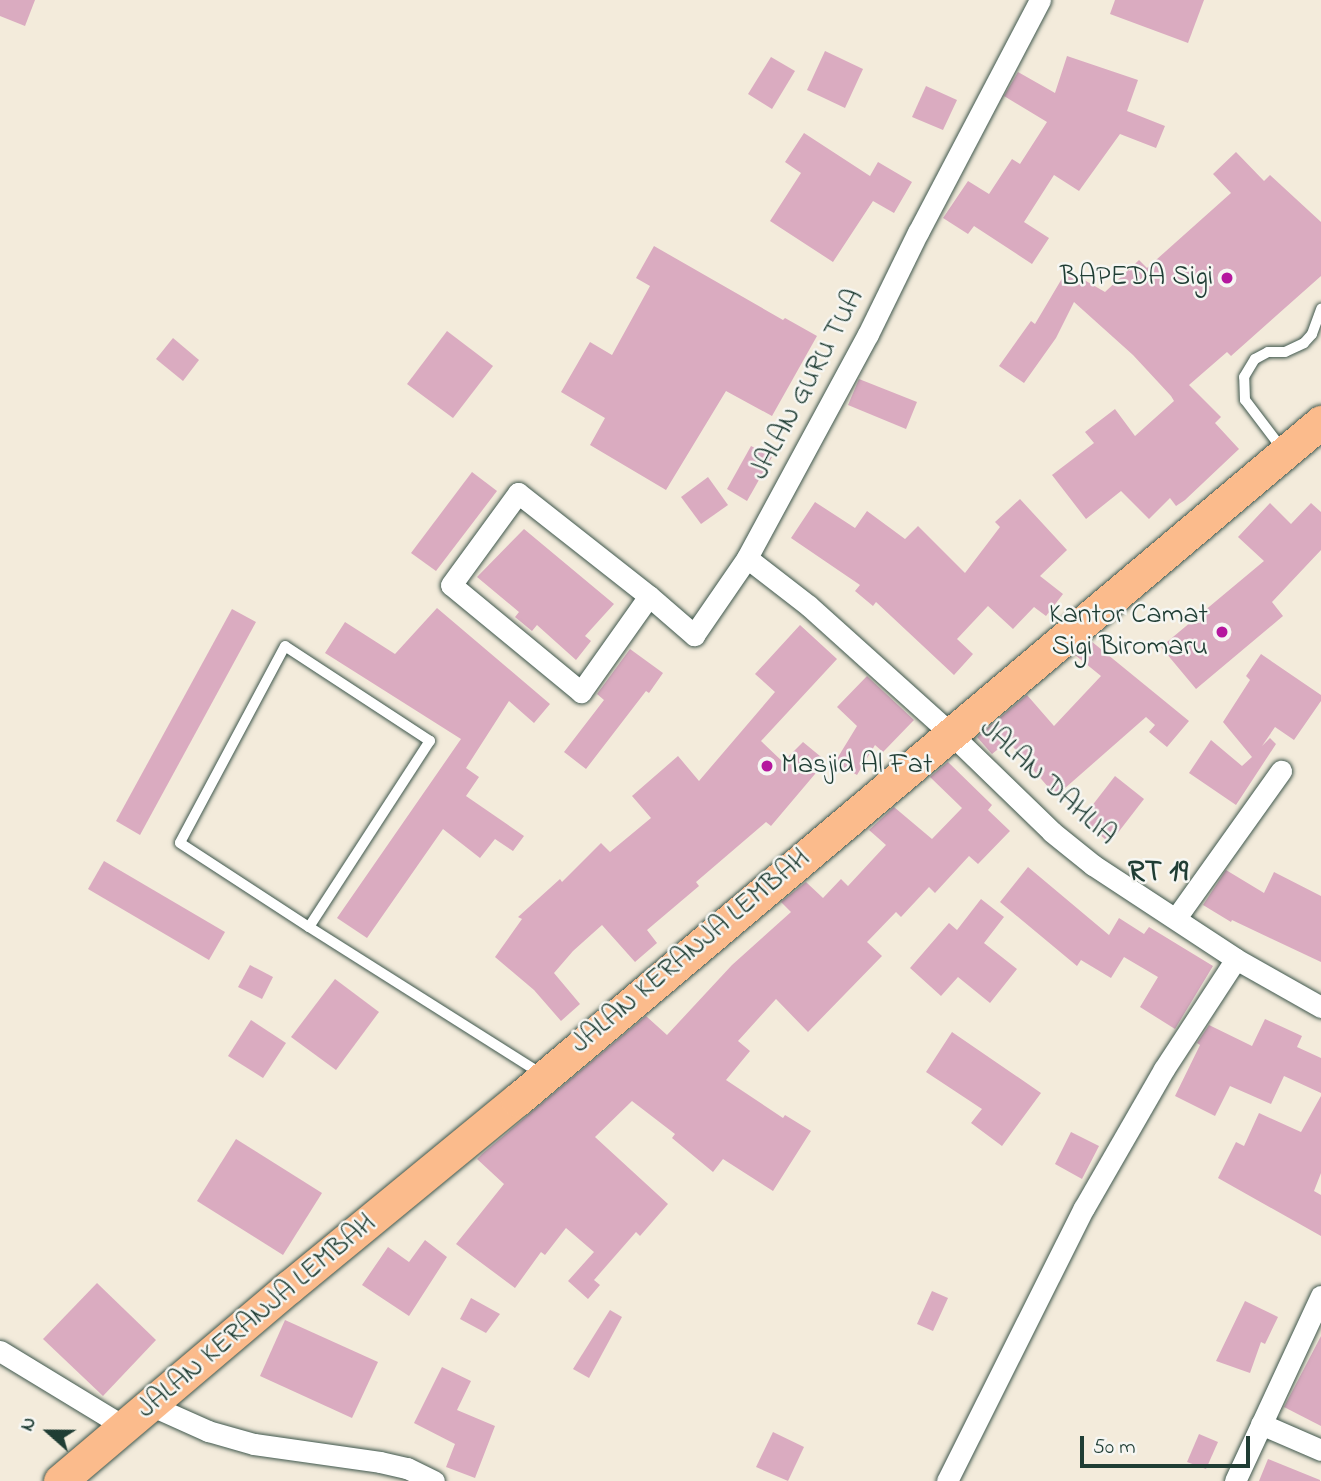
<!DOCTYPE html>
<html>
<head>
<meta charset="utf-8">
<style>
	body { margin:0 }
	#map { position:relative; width:1321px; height:1481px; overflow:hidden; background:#f3ebdb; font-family:"Indie Flower",sans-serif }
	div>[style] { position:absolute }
	.building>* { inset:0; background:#daabc0 }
	.roads { filter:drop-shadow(0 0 2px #3f574d) drop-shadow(0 0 2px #3f574d) }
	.service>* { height:10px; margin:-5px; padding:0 5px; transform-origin:5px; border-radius:5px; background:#fff }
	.minor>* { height:21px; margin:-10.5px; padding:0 10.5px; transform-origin:10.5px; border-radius:10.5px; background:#fff }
	.primary>* { height:33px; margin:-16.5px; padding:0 16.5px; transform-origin:16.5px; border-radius:16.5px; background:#fbbb8c }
	.dots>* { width:19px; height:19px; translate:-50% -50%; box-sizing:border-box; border:4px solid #f6f6f2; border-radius:50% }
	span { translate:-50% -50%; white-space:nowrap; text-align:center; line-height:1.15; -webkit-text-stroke:5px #f6f6f2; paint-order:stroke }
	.poi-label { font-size:28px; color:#1f3d34 }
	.right { translate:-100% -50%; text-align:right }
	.left { translate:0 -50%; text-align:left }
	.street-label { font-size:28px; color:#1f3d34 }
	.neighbourhood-label { font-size:30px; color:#1f3d34; font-weight:700 }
	.north { position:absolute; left:14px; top:1397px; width:70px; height:70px; -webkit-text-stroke:5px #f6f6f2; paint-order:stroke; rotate:291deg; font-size:19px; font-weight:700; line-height:28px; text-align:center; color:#1f3d34 }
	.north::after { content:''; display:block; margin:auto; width:24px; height:32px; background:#1f3d34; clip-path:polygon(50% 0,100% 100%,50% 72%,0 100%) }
	.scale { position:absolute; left:1080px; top:1436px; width:170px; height:32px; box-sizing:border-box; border:4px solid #1f3d34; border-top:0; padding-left:9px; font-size:21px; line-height:24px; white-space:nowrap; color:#1f3d34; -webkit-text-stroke:5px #f6f6f2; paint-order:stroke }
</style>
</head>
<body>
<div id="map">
	<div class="building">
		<div style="clip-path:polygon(0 0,35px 0,25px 26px,0 16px)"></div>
		<div style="clip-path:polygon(1115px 0,1204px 0,1188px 43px,1110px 14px)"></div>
		<div style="clip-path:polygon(825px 51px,863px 69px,845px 108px,807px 90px)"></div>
		<div style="clip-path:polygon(1067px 56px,1138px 80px,1127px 111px,1165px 126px,1156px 148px,1120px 134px,1079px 191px,1054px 175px,1024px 222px,1049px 238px,1032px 264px,974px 226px,968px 234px,943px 218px,968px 181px,989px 194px,1012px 159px,1020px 164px,1047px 122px,1004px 96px,1018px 72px,1055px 93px)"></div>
		<div style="clip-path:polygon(771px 57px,795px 71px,772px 109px,748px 94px)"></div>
		<div style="clip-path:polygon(926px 86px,957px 100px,943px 130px,912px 117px)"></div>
		<div style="clip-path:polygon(804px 133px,870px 176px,878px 162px,912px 182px,894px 213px,873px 201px,833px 262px,770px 221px,801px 173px,785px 162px)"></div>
		<div style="clip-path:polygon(1236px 152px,1264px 181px,1270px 175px,1321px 222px,1321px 276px,1231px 356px,1227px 352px,1189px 385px,1221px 417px,1215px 423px,1239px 449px,1185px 500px,1176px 506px,1170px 498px,1149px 519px,1121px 491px,1086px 519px,1052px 475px,1094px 443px,1085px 432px,1115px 409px,1135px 436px,1174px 401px,1171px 396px,1133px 355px,1074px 302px,1056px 338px,1024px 383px,999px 366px,1031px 321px,1035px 324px,1067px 270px,1105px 292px,1139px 260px,1147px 268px,1231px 193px,1213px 174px)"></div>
		<div style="clip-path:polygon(654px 246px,783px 320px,785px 318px,817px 336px,772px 416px,726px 391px,666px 490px,590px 445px,605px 418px,561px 392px,590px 342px,612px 355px,650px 286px,636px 278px)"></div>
		<div style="clip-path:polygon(447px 331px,493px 366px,453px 418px,407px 384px)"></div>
		<div style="clip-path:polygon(173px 338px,199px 360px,183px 381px,156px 359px)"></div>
		<div style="clip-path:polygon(859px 379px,917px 402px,906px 429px,848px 405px)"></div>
		<div style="clip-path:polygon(751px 446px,772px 457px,747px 501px,727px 489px)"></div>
		<div style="clip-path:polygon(472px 472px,497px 491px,436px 571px,411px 553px)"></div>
		<div style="clip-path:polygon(708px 477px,728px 505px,701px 524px,681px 497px)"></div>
		<div style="clip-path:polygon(1020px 499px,1067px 550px,1040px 576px,1063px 594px,1046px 616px,1034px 607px,1013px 629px,988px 606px,957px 639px,973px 654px,954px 675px,876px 602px,873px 606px,855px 591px,860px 585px,791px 538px,815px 502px,855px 528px,867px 511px,905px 539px,918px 526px,965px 573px,1000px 527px,995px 522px)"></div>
		<div style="clip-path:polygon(1270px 503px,1291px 524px,1311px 503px,1321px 512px,1321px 550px,1272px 602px,1283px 616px,1196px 689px,1161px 647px,1264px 561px,1238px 537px)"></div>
		<div style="clip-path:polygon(524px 529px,614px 604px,585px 636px,591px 641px,576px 660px,537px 625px,532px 631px,515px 617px,519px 612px,477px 577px)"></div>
		<div style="clip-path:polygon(437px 608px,550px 704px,534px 723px,509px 701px,466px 768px,479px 777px,466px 796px,524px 836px,513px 851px,495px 839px,480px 858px,443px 829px,367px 938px,337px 918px,461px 739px,325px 653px,345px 622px,395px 654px)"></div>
		<div style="clip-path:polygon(232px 609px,256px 622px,140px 835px,116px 821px)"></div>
		<div style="clip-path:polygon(800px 625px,837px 659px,761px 741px,783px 762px,803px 742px,826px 761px,771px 826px,766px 822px,696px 882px,699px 886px,647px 930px,657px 943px,635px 962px,602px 925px,573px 951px,554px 973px,580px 1004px,561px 1021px,534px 990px,495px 957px,522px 919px,518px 917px,560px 879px,562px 882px,601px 843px,610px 852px,651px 818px,632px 796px,678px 756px,699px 781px,775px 692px,755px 674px)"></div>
		<div style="clip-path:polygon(1091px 641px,1189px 721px,1167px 747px,1149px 732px,1155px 725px,1146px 717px,1056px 796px,1008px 741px,992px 754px,977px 737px,1027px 695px,1054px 726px,1101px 676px,1075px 655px)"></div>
		<div style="clip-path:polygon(630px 649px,663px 673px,649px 693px,646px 691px,586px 769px,564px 752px,604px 700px,597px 694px)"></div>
		<div style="clip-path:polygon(1261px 654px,1321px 695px,1321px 701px,1294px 740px,1275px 727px,1262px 746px,1270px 738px,1276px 744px,1236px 805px,1189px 773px,1211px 740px,1242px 766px,1252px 757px,1223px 722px,1250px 680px,1246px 676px)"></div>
		<div style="clip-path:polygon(867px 676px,914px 720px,883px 752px,875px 745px,857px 775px,835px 762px,857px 726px,837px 707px)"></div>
		<div style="clip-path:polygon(948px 762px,992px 805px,988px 810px,1010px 831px,978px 864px,969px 856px,935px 893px,929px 887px,901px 917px,896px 912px,867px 942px,882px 956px,808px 1032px,776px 999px,738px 1041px,750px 1051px,726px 1080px,783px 1118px,785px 1115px,811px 1131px,773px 1191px,723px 1159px,713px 1172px,672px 1138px,675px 1134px,632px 1101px,595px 1137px,668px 1204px,640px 1236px,636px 1232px,594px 1280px,600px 1285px,588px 1299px,568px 1281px,594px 1252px,566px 1228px,545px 1255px,541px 1252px,515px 1288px,456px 1244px,504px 1184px,477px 1159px,482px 1154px,646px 1016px,667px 1035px,732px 965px,791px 912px,781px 902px,806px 882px,823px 898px,841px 879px,848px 886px,886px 845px,869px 830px,894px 807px,932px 839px,962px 808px,930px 777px)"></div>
		<div style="clip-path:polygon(1115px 776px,1144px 799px,1110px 843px,1081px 820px)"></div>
		<div style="clip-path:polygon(104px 861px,225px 932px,209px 960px,88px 889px)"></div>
		<div style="clip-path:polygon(1028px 867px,1109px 935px,1119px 918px,1144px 934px,1149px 927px,1213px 966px,1175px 1029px,1140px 1007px,1158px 977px,1124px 957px,1111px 978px,1081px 960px,1077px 966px,1000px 902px)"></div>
		<div style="clip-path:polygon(1226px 870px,1264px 893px,1274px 872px,1321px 896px,1321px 962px,1232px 920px,1231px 922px,1203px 905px)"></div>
		<div style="clip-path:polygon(981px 899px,1004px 917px,984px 943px,1017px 969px,990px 1003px,958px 977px,941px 996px,910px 968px,949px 923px,957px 930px)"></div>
		<div style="clip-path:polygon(250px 965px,273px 977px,262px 999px,238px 987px)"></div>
		<div style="clip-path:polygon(335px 979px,379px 1012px,336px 1070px,291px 1037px)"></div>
		<div style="clip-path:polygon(1265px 1019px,1302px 1036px,1297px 1047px,1321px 1058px,1321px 1093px,1284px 1076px,1271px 1104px,1230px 1086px,1215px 1116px,1175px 1096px,1200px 1045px,1197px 1043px,1209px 1025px,1252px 1046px)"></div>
		<div style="clip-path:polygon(251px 1020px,286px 1043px,263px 1078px,228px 1056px)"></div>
		<div style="clip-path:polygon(952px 1032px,1041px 1093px,1002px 1146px,971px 1123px,982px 1109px,926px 1072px)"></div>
		<div style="clip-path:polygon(1321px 1096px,1321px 1173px,1314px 1191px,1321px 1195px,1321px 1236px,1218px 1178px,1236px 1142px,1244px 1146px,1259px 1113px,1301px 1132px)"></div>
		<div style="clip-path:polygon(1071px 1132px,1099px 1146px,1082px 1179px,1055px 1164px)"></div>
		<div style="clip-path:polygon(236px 1139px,322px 1193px,283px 1255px,197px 1201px)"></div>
		<div style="clip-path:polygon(425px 1240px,447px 1257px,409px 1316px,362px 1285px,388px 1247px,409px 1262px)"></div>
		<div style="clip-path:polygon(97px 1283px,156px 1340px,103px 1396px,43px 1339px)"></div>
		<div style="clip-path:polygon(932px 1291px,948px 1298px,933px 1331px,917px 1324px)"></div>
		<div style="clip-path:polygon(471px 1298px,500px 1314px,486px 1333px,460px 1319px)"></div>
		<div style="clip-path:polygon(1245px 1301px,1278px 1317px,1265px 1344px,1261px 1342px,1250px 1373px,1216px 1361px)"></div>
		<div style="clip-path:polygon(610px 1310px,622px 1317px,589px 1378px,573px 1369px)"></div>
		<div style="clip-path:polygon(285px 1320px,378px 1362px,352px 1418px,260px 1376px)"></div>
		<div style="clip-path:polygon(1321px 1336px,1321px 1426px,1284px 1407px)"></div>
		<div style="clip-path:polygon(442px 1367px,471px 1381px,457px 1410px,495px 1426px,475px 1478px,446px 1467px,455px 1444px,414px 1423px)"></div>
		<div style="clip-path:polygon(773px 1432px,804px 1447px,788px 1481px,756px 1467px)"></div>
		<div style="clip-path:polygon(1199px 1434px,1218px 1442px,1206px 1469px,1187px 1462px)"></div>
		<div style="clip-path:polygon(1268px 1459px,1320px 1480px,1320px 1481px,1259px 1481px)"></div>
	</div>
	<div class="roads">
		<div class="service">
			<div style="left:1283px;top:450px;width:63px;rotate:-127.2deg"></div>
			<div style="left:1245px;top:400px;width:23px;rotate:-92deg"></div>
			<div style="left:1244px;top:377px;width:21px;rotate:-59deg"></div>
			<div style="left:1255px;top:359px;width:15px;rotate:-28deg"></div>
			<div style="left:1268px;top:352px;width:17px"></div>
			<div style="left:1285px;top:352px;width:21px;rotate:-25deg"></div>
			<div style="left:1304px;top:343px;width:12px;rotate:-48deg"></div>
			<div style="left:1312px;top:334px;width:27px;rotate:-70deg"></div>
			<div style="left:309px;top:927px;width:222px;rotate:-57deg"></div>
			<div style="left:430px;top:741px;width:173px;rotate:-146.8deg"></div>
			<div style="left:285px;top:646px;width:223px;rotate:118.1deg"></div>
			<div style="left:180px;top:843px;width:154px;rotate:33.1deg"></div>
			<div style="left:309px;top:927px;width:273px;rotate:32.3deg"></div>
		</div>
		<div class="minor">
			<div style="left:1040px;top:0;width:262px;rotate:117.7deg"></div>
			<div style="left:918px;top:232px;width:114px;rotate:116.1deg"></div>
			<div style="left:868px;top:334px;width:255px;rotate:118.4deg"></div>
			<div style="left:747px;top:558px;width:78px;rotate:37.7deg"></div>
			<div style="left:809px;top:606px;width:190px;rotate:42deg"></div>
			<div style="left:950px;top:733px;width:142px;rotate:44.1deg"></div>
			<div style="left:1052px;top:832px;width:53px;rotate:38.8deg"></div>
			<div style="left:1093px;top:865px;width:171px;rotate:33.3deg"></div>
			<div style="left:1236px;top:959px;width:98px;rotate:29.5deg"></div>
			<div style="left:649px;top:596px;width:118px;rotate:125.3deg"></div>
			<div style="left:581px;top:692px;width:168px;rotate:-140.5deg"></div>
			<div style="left:451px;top:585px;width:114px;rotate:-53.9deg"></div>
			<div style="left:518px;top:493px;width:167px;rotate:38.2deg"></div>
			<div style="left:649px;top:596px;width:60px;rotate:40.9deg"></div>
			<div style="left:694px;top:635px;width:93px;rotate:-55.5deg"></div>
			<div style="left:1176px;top:918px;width:181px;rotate:-54.5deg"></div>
			<div style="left:0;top:1351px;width:146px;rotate:31.3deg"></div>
			<div style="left:150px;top:1405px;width:64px;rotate:24.1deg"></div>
			<div style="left:208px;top:1431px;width:48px;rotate:15.8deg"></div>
			<div style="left:254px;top:1444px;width:127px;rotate:8.1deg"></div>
			<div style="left:380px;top:1462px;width:28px;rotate:13deg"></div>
			<div style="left:407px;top:1468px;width:30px;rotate:26deg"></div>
			<div style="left:1261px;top:1424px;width:65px;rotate:23.4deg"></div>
			<div style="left:947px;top:1481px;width:305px;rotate:-63.4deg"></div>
			<div style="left:1084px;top:1208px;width:160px;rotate:-60.1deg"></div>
			<div style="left:1164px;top:1069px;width:131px;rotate:-56.8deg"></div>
			<div style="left:1235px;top:1481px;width:204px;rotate:-65.1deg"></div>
		</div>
		<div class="primary">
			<div style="left:60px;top:1481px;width:300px;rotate:-40.3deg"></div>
			<div style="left:289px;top:1287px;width:295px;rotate:-39.4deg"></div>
			<div style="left:517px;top:1100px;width:1052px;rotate:-40.14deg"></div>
		</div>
	</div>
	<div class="dots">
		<div style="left:1227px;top:278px;background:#b5179e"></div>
		<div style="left:1222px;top:632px;background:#b5179e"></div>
		<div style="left:767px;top:766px;background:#b5179e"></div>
	</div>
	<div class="poi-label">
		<span class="right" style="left:1213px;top:278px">BAPEDA Sigi</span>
		<span class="right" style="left:1208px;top:632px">Kantor Camat<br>Sigi Biromaru</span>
		<span class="left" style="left:781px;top:766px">Masjid Al Fat</span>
	</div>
	<div class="street-label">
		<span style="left:808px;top:385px;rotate:-62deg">JALAN GURU TUA</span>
		<span style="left:1047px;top:783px;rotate:42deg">JALAN DAHLIA</span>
		<span style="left:691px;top:952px;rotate:-40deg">JALAN KERANJA LEMBAH</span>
		<span style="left:257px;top:1317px;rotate:-40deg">JALAN KERANJA LEMBAH</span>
	</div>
	<div class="neighbourhood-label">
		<span style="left:1158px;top:873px">RT 19</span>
	</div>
	<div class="north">N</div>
	<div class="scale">50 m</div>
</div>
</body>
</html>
